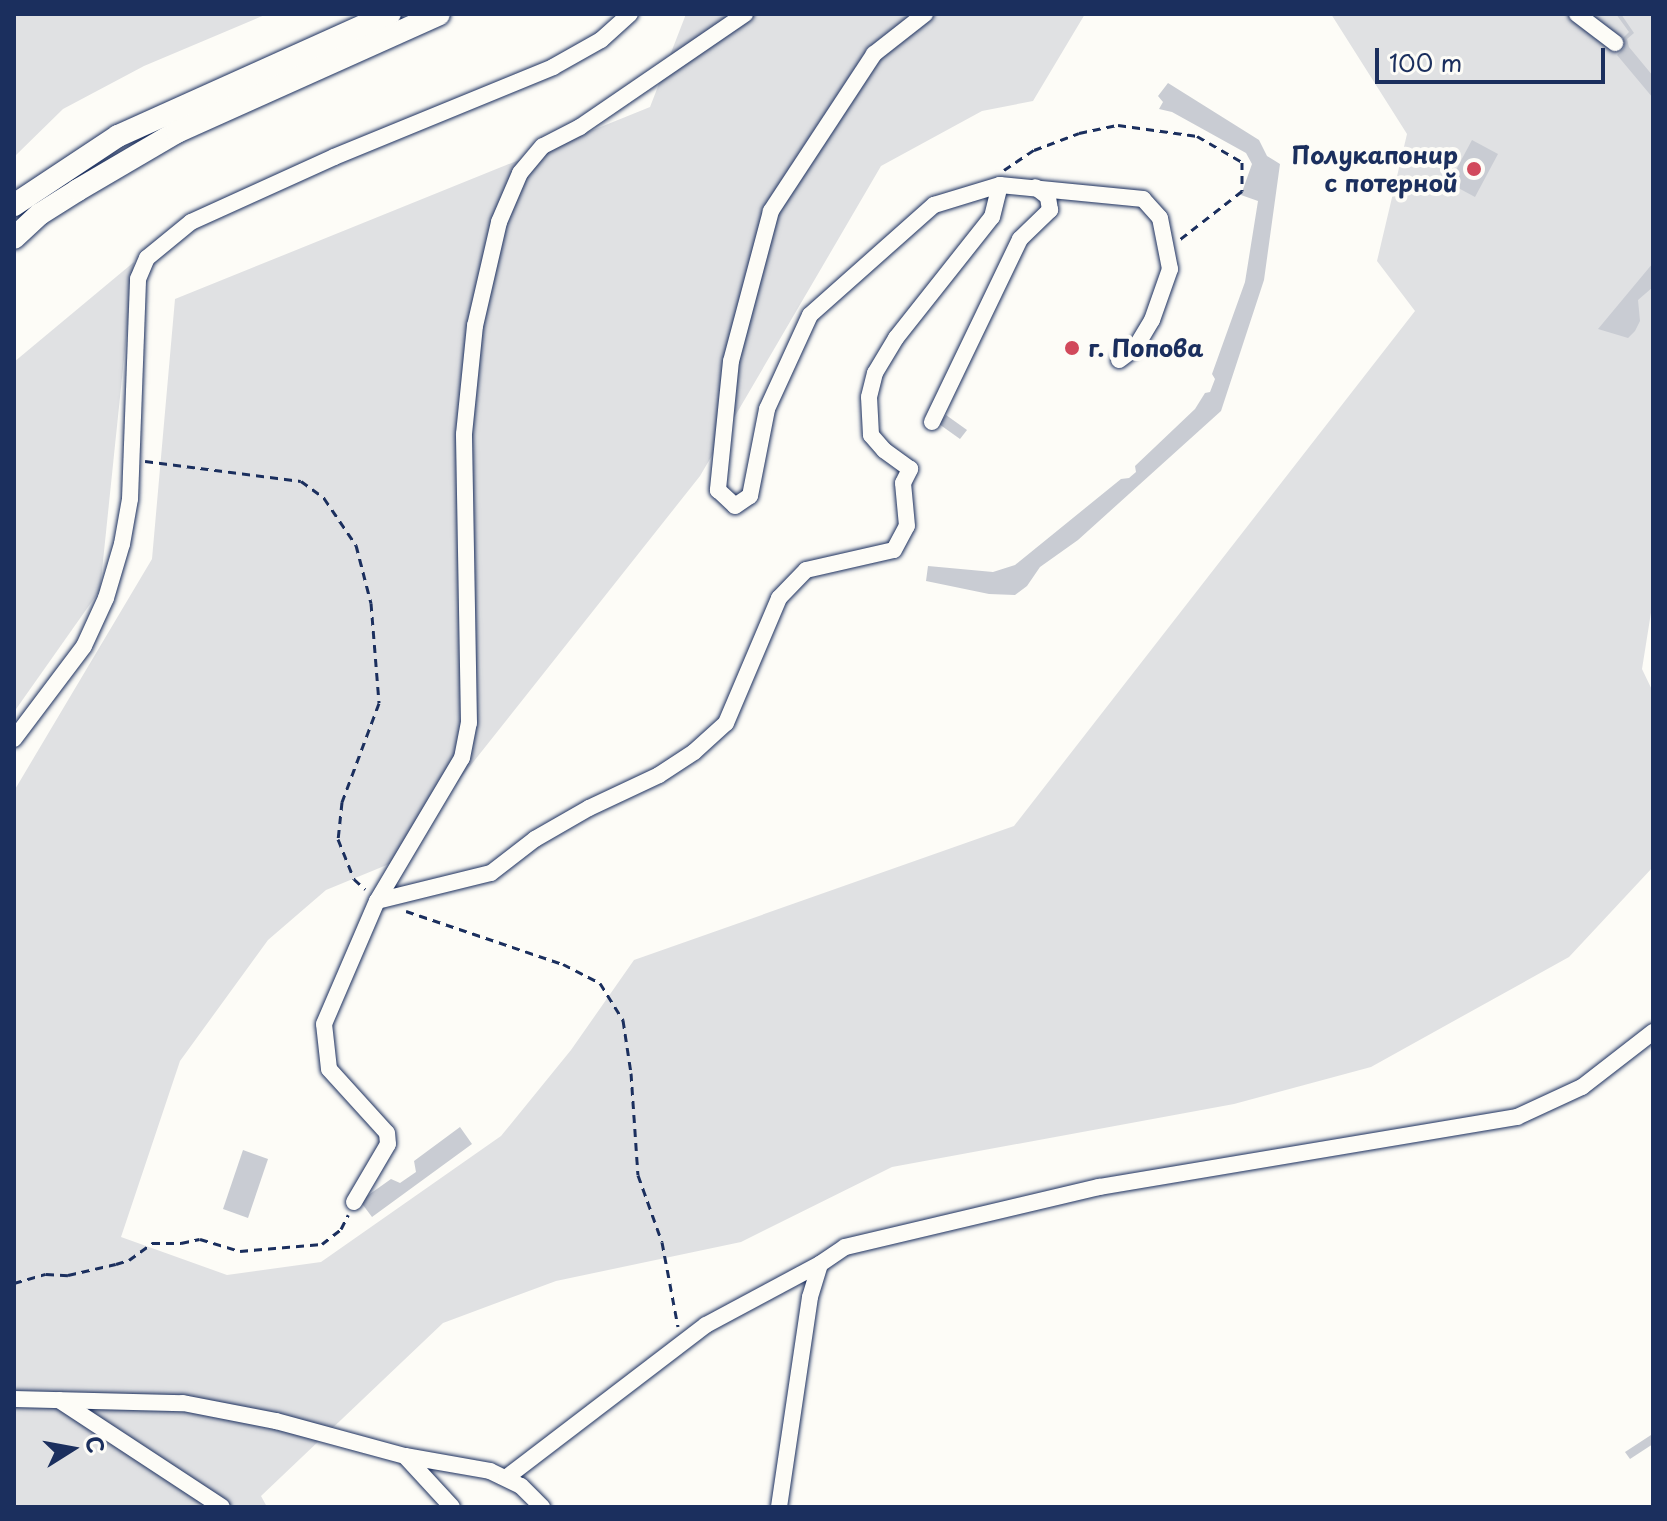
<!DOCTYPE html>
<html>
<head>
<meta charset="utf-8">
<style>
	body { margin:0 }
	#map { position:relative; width:1667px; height:1521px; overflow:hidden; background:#fdfcf7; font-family:"Playpen Sans",sans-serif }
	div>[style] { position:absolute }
	.green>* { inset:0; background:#e0e1e3 }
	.building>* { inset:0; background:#c9ccd3 }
	.path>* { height:3px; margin-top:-1.5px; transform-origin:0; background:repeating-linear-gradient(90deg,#1b2f5e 0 8px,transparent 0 14px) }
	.roads { filter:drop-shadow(0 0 2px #1b2f5e) drop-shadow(0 0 2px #1b2f5e) }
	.minor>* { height:16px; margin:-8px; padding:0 8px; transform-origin:8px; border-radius:8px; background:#fdfcf7 }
	.highway>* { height:22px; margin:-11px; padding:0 11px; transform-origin:11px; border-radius:11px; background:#fdfcf7 }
	.dots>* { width:22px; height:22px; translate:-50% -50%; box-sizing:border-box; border:4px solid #fdfcf7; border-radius:50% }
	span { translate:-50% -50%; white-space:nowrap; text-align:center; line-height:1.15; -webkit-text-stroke:8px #fdfcf7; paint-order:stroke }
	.poi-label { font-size:24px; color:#1b2f5e; font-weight:700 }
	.right { translate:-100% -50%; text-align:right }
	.left { translate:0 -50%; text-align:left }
	.frame { position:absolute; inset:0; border:16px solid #1b2f5e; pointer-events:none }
	.north { position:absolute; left:32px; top:1409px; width:80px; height:80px; -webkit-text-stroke:6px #fdfcf7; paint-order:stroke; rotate:79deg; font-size:22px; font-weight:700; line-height:32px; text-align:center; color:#1b2f5e }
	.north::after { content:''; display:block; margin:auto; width:28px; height:36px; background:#1b2f5e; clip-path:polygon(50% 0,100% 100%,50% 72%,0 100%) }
	.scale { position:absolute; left:1375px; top:48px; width:230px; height:36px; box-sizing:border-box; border:4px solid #1b2f5e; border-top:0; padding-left:10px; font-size:24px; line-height:28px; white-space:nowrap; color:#1b2f5e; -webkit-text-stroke:6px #fdfcf7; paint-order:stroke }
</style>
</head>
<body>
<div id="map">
	<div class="green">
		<div style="clip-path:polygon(14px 14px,267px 14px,144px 66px,63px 109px,14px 157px)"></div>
		<div style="clip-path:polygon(686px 14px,1085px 14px,1033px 101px,982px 111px,881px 166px,700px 476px,394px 862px,326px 890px,268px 940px,180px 1061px,121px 1237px,227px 1275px,321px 1262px,501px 1136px,571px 1050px,634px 960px,1014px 826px,1415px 311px,1377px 261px,1407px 134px,1331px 14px,1653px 14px,1653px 600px,1642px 669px,1653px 692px,1653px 867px,1569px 957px,1371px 1067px,1234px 1104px,892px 1167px,741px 1242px,556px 1281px,443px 1323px,261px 1496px,267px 1507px,14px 1507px,14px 791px,152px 559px,175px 299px,650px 107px)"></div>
		<div style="clip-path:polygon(134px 262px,100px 590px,14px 712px,14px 362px)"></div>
	</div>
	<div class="building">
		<div style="clip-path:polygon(1616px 14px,1621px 14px,1634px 33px,1627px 39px,1629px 47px,1653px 76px,1653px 98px,1617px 55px,1624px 48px,1622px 39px,1629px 32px)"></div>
		<div style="clip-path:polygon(1168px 83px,1259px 140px,1267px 156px,1280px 164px,1264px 280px,1221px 411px,1078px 540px,1040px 567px,1027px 586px,1015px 595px,989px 594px,926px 581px,928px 566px,993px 572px,1015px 565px,1121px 479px,1129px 478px,1136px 472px,1135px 466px,1195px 409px,1205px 393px,1210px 392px,1215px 379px,1212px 374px,1245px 282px,1258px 201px,1241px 195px,1252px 164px,1246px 153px,1172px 112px,1159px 109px,1163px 102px,1158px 96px)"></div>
		<div style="clip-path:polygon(1472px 140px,1498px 154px,1475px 197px,1449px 183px)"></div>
		<div style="clip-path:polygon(1653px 263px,1653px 287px,1638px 300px,1640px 321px,1635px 331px,1628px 338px,1598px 329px)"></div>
		<div style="clip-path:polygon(946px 415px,967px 430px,960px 439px,939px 424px)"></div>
		<div style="clip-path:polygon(460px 1127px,472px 1144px,372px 1217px,360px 1201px,391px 1179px,400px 1183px,416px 1172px,414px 1161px)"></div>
		<div style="clip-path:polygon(243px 1150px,268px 1159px,248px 1218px,223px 1209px)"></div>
		<div style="clip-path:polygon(1651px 1435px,1653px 1444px,1630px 1459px,1625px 1452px)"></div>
	</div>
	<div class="path">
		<div style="left:1004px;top:170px;width:36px;rotate:-34deg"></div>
		<div style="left:1034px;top:150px;width:48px;rotate:-20.7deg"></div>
		<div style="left:1079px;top:133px;width:40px;rotate:-12deg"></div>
		<div style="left:1118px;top:125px;width:80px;rotate:7.9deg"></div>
		<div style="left:1197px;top:136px;width:52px;rotate:30deg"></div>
		<div style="left:1242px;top:162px;width:29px;rotate:90deg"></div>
		<div style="left:1242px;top:191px;width:80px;rotate:142.1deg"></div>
		<div style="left:145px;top:461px;width:157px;rotate:7.3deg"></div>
		<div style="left:301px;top:481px;width:29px;rotate:36deg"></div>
		<div style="left:324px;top:498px;width:57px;rotate:55.8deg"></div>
		<div style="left:356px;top:545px;width:60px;rotate:75.5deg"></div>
		<div style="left:371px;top:603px;width:100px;rotate:85.4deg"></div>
		<div style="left:379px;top:703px;width:106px;rotate:110.5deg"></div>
		<div style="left:342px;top:802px;width:37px;rotate:96deg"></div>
		<div style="left:338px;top:839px;width:43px;rotate:68.2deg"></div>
		<div style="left:354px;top:879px;width:15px;rotate:42deg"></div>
		<div style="left:406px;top:911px;width:166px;rotate:18.7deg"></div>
		<div style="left:563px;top:964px;width:42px;rotate:27.2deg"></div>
		<div style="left:600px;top:983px;width:44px;rotate:58.1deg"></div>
		<div style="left:623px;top:1020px;width:54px;rotate:81.4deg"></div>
		<div style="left:631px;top:1073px;width:102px;rotate:86.1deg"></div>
		<div style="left:638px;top:1175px;width:71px;rotate:70.3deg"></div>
		<div style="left:662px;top:1242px;width:86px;rotate:79.3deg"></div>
		<div style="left:14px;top:1283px;width:33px;rotate:-16deg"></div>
		<div style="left:46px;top:1274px;width:22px;rotate:3deg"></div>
		<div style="left:68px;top:1275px;width:49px;rotate:-12.9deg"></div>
		<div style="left:116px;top:1264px;width:14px;rotate:-17deg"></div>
		<div style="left:129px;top:1260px;width:29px;rotate:-36deg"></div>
		<div style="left:152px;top:1243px;width:29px"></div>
		<div style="left:181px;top:1243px;width:19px;rotate:-12deg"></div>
		<div style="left:200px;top:1239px;width:42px;rotate:16.7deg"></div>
		<div style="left:240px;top:1251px;width:82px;rotate:-4.9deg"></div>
		<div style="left:322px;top:1244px;width:24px;rotate:-38deg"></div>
		<div style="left:341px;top:1229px;width:16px;rotate:-63deg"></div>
	</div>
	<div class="roads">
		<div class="minor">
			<div style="left:925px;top:14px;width:65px;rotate:141.9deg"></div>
			<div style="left:874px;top:54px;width:188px;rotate:123.3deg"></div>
			<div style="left:771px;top:211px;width:155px;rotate:104.9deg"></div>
			<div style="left:731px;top:361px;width:130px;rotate:95.8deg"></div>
			<div style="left:718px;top:490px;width:23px;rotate:43deg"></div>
			<div style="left:735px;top:506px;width:18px;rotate:-34deg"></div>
			<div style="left:750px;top:496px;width:89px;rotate:-78.9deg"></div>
			<div style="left:767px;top:409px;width:103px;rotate:-65.4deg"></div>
			<div style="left:810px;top:315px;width:166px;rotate:-41.6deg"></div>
			<div style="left:934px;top:205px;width:69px;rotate:-16.9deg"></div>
			<div style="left:1000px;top:185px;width:144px;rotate:5.6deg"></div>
			<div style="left:1143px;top:199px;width:25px;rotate:48deg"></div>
			<div style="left:1160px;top:218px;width:52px;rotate:78.9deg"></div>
			<div style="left:1170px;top:269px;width:54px;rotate:109.4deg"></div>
			<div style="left:1152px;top:320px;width:33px;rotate:121deg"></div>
			<div style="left:1135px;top:348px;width:20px;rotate:143deg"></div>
			<div style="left:1577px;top:14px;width:48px;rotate:37.3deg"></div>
			<div style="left:932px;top:422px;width:203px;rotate:-64.3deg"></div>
			<div style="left:1020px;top:239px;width:42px;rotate:-44deg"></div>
			<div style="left:1050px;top:210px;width:13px;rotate:-99deg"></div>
			<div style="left:1048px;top:197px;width:16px;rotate:-142deg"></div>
			<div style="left:14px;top:739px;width:116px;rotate:-53deg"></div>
			<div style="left:84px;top:646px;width:53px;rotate:-65.4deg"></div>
			<div style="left:106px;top:598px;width:56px;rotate:-73.5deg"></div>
			<div style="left:122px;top:544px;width:46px;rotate:-79.9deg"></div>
			<div style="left:130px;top:499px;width:220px;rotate:-87.9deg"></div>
			<div style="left:138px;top:279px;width:23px;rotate:-67deg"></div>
			<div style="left:147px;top:258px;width:57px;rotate:-39.3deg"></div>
			<div style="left:191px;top:222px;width:157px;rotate:-24.4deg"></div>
			<div style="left:334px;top:157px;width:237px;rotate:-22.3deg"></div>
			<div style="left:553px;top:67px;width:55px;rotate:-29.4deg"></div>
			<div style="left:601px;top:40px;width:39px;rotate:-42deg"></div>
			<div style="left:377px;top:901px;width:166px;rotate:-59.3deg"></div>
			<div style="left:462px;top:758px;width:36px;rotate:-79deg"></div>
			<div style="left:469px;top:723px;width:289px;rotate:-91deg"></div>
			<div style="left:464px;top:434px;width:109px;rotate:-84.2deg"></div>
			<div style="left:475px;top:326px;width:107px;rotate:-77deg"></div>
			<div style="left:499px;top:222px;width:53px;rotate:-66.8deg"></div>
			<div style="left:520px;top:173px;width:35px;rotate:-50deg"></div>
			<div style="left:543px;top:146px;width:42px;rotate:-27.2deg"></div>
			<div style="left:580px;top:127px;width:200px;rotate:-34.4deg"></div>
			<div style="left:354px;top:1202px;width:67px;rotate:-59.6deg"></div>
			<div style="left:388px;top:1144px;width:11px;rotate:-95deg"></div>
			<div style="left:387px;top:1133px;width:86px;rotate:-132.2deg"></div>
			<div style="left:329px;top:1069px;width:45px;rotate:-96.3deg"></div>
			<div style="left:324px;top:1024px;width:134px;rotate:-66.7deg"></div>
			<div style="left:377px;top:901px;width:117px;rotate:-13.8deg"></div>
			<div style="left:491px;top:873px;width:56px;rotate:-37.7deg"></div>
			<div style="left:535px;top:839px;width:62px;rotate:-29.9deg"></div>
			<div style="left:589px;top:808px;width:77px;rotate:-25.2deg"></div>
			<div style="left:659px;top:775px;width:42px;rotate:-33.3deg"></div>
			<div style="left:694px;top:752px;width:43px;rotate:-42.2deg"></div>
			<div style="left:726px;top:723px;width:136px;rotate:-67deg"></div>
			<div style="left:779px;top:598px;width:39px;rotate:-46deg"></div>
			<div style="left:806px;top:570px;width:90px;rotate:-12.8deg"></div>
			<div style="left:894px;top:550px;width:27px;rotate:-62deg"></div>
			<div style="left:907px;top:526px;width:43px;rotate:-95.3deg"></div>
			<div style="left:903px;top:483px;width:16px;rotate:-63deg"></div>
			<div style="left:910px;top:469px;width:32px;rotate:-144deg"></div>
			<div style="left:884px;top:450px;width:20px;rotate:-131deg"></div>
			<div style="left:871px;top:435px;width:38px;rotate:-93deg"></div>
			<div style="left:869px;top:397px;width:25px;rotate:-76deg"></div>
			<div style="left:875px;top:373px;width:41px;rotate:-59deg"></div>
			<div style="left:896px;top:338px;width:154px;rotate:-51.6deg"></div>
			<div style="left:992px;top:217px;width:33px;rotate:-76deg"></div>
			<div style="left:14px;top:1399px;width:169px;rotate:1.4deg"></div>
			<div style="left:183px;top:1403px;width:95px;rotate:11deg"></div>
			<div style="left:276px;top:1421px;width:134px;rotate:15.2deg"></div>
			<div style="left:405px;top:1456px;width:86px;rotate:10deg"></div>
			<div style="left:490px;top:1471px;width:34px;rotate:26deg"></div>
			<div style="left:521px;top:1486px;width:30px;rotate:45deg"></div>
			<div style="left:59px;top:1400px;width:195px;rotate:33.3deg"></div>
			<div style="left:405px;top:1456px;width:69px;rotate:47.3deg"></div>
			<div style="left:507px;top:1477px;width:250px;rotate:-37.4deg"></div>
			<div style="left:706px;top:1325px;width:129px;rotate:-28.2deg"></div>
			<div style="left:779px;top:1507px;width:212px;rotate:-81.6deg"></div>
			<div style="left:810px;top:1297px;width:34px;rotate:-73deg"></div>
			<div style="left:820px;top:1264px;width:30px;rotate:-34deg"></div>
			<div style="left:845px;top:1247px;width:261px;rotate:-13.3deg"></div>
			<div style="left:1099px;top:1187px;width:424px;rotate:-9.5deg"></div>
			<div style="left:1517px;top:1117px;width:72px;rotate:-24.8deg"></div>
			<div style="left:1582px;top:1087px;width:90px;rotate:-37.8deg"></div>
		</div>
		<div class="highway">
			<div style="left:14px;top:205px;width:125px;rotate:-33.6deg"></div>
			<div style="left:118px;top:136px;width:298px;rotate:-24.2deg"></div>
			<div style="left:14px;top:238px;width:35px;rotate:-43deg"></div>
			<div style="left:40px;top:214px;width:45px;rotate:-32.3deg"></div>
			<div style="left:78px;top:190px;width:115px;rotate:-30.4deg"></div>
			<div style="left:177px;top:132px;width:287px;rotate:-24.2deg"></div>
		</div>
	</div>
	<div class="dots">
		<div style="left:1474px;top:169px;background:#d1495b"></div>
		<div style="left:1072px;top:348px;background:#d1495b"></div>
	</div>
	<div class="poi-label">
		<span class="right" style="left:1458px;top:169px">Полукапонир<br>с потерной</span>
		<span class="left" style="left:1088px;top:348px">г. Попова</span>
	</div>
	<div class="frame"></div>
	<div class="north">С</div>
	<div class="scale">100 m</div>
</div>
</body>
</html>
